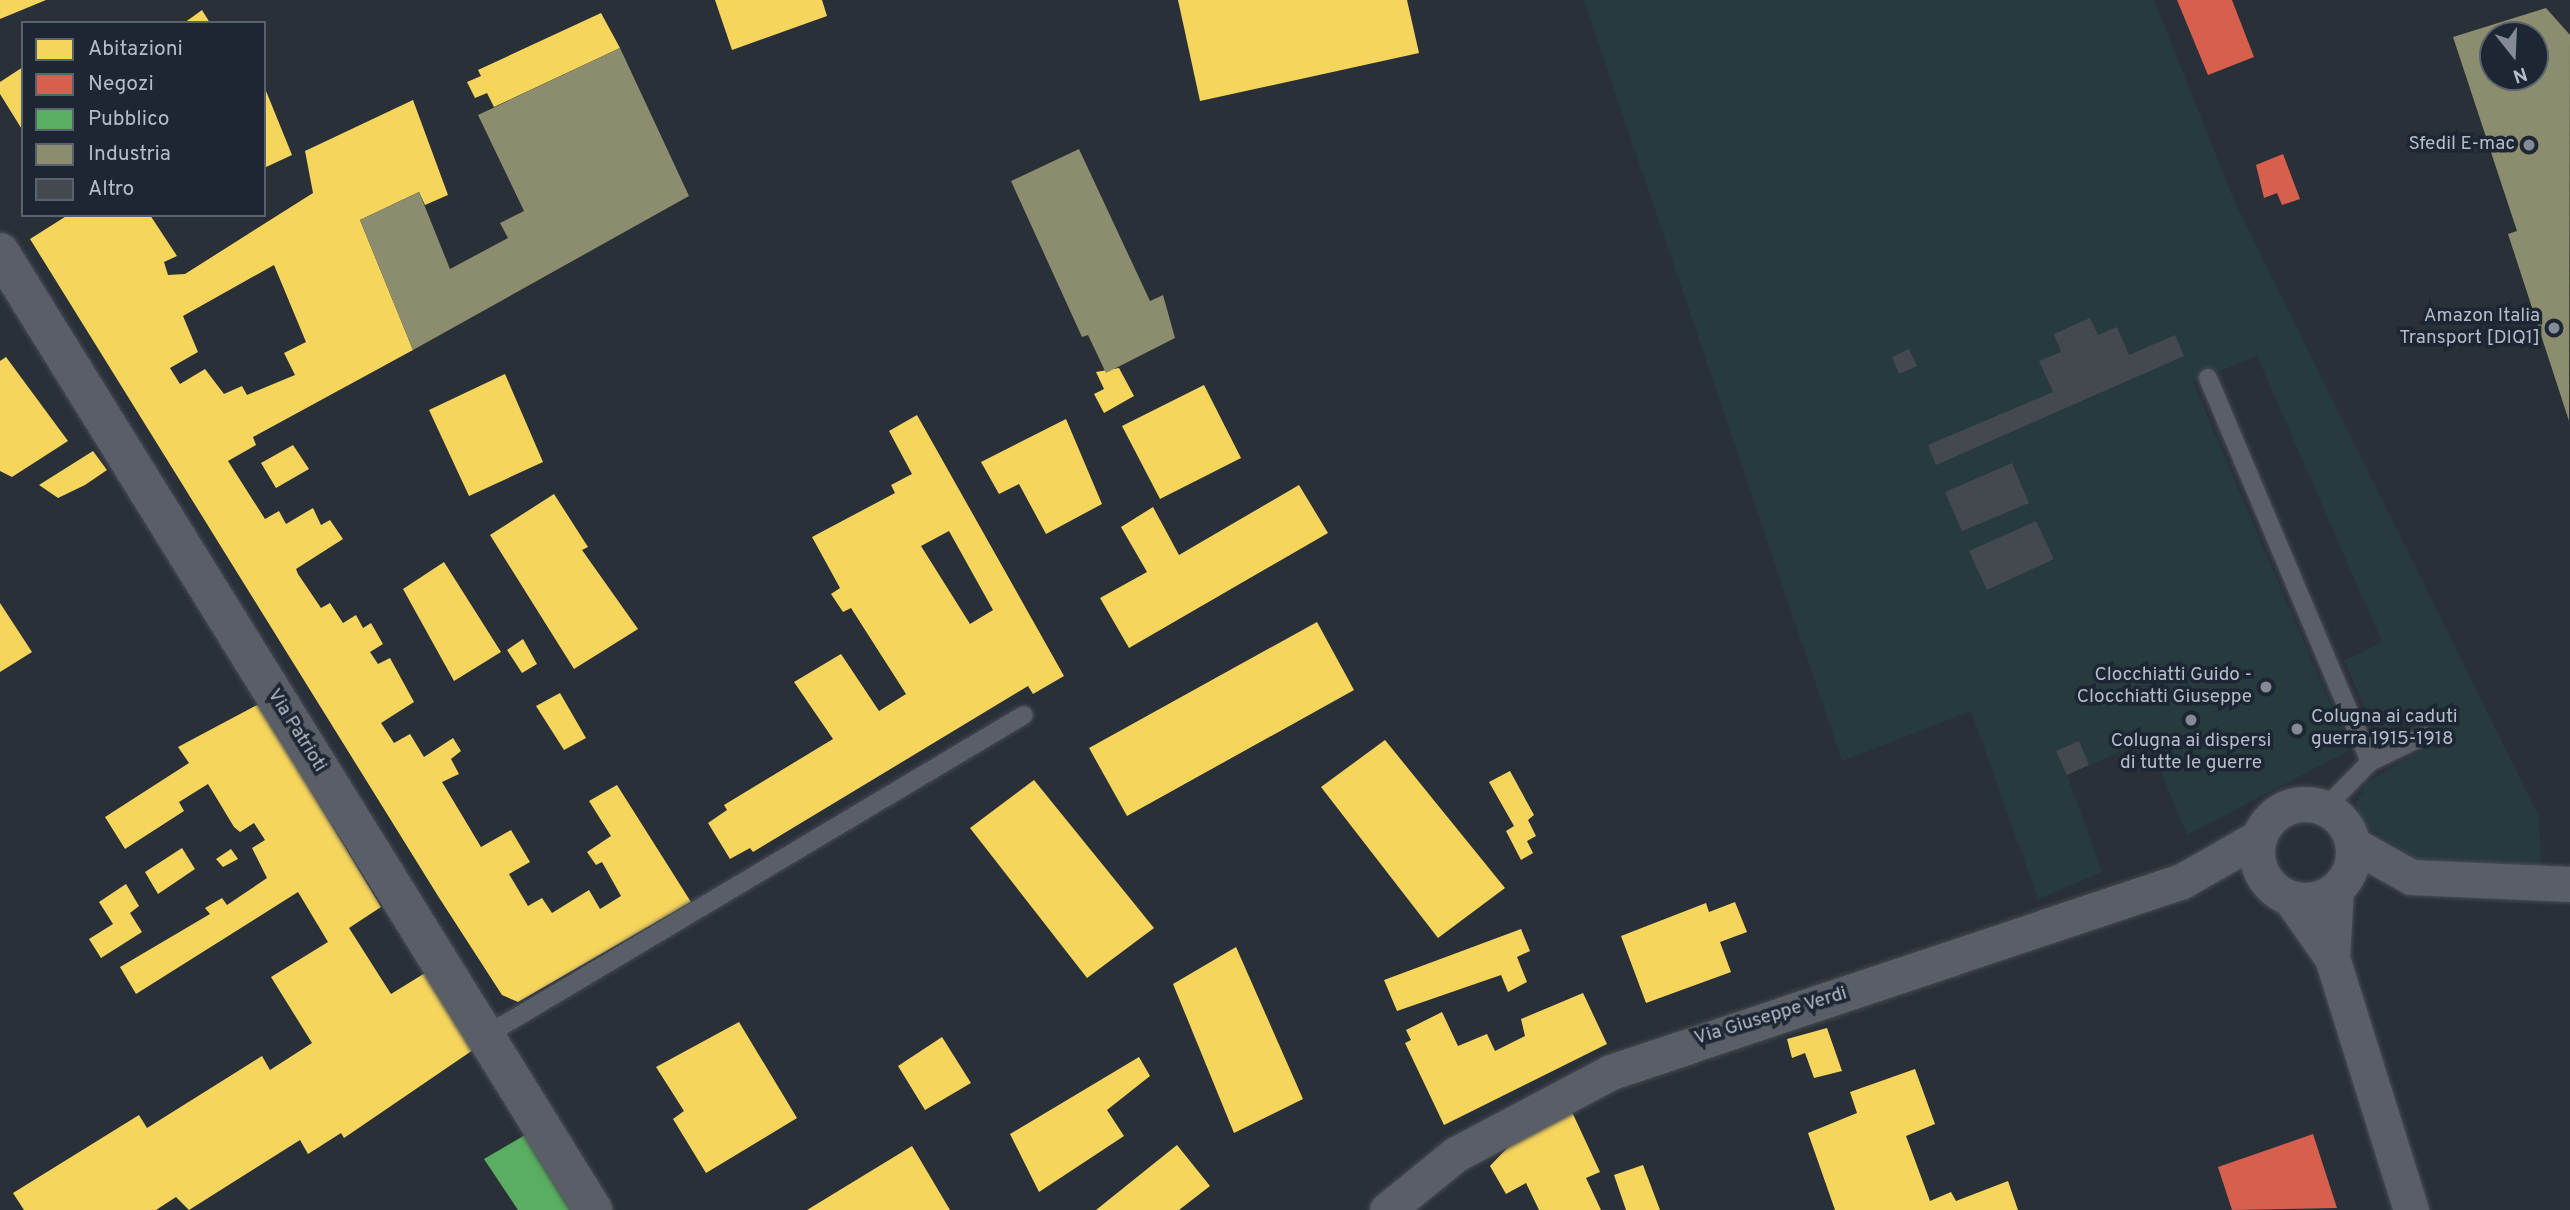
<!DOCTYPE html>
<html>
<head>
<meta charset="utf-8">
<style>
	body { margin:0 }
	#map { position:relative; width:2570px; height:1210px; overflow:hidden; background:#2a3038; font-family:Overpass,sans-serif }
	div>[style] { position:absolute }
	.green>* { inset:0; background:#273a3e }
	.homes>* { inset:0; background:#f6d55c }
	.shops>* { inset:0; background:#d6604d }
	.public>* { inset:0; background:#5aae61 }
	.industry>* { inset:0; background:#8c8c6e }
	.building>* { inset:0; background:#444950 }
	.roads { filter:drop-shadow(0 0 2px #484c53) drop-shadow(0 0 2px #484c53) }
	.service>* { height:18px; margin:-9px; padding:0 9px; transform-origin:9px; border-radius:9px; background:#5a5e66 }
	.minor>* { height:35px; margin:-17.5px; padding:0 17.5px; transform-origin:17.5px; border-radius:17.5px; background:#5a5e66 }
	.minor>.ring { margin:-17.5px; padding:0; box-sizing:content-box; background:none; border:35px solid #5a5e66; border-radius:50% }
	.tertiary>* { height:38px; margin:-19px; padding:0 19px; transform-origin:19px; border-radius:19px; background:#5a5e66 }
	.dots>* { width:19px; height:19px; translate:-50% -50%; box-sizing:border-box; border:4px solid #1d2633; border-radius:50% }
	span { translate:-50% -50%; white-space:nowrap; text-align:center; line-height:1.15; -webkit-text-stroke:7px #1d2633; paint-order:stroke }
	.poi-label { font-size:19px; color:#b4bcc9 }
	.right { translate:-100% -50%; text-align:right }
	.left { translate:0 -50%; text-align:left }
	.street-label { font-size:19px; color:#b4bcc9 }
	.legend { position:absolute; left:21px; top:21px; width:245px; height:196px; box-sizing:border-box; background:#1d2633; border:2px solid #59626f; margin:0; padding:9px 12px; list-style:none; font-size:21px; color:#b4bcc9 }
	.legend li { display:flex; align-items:center; gap:14px; height:35px }
	.legend b { width:35px; border:2px solid #59626f }
	.north { position:absolute; left:2479px; top:21px; width:70px; height:70px; box-sizing:border-box; background:#1d2633; border:2px solid #59626f; border-radius:50%; rotate:162deg; font-size:19px; font-weight:700; line-height:28px; text-align:center; color:#b4bcc9 }
	.north::after { content:''; display:block; margin:auto; width:24px; height:32px; background:#848b96; clip-path:polygon(50% 0,100% 100%,50% 72%,0 100%) }
</style>
</head>
<body>
<div id="map">
	<div class="green">
		<div style="clip-path:polygon(1584px 0,2154px 0,2233px 198px,2539px 817px,2541px 868px,2450px 868px,2416px 859px,2360px 822px,2356px 803px,2366px 783px,2435px 742px,2427px 711px,2378px 737px,2344px 661px,2382px 642px,2257px 356px,2193px 382px,2350px 750px,2187px 835px,2148px 740px,2067px 775px,2102px 872px,2038px 899px,1971px 711px,1842px 761px)"></div>
	</div>
	<div class="homes">
		<div style="clip-path:polygon(0 0,46px 0,0 19px)"></div>
		<div style="clip-path:polygon(715px 0,822px 0,827px 16px,732px 50px)"></div>
		<div style="clip-path:polygon(1178px 0,1407px 0,1419px 53px,1200px 101px)"></div>
		<div style="clip-path:polygon(202px 10px,210px 23px,184px 23px)"></div>
		<div style="clip-path:polygon(601px 13px,620px 48px,494px 107px,487px 93px,475px 98px,467px 82px,481px 76px,478px 70px)"></div>
		<div style="clip-path:polygon(23px 67px,23px 131px,0 94px,0 82px)"></div>
		<div style="clip-path:polygon(264px 86px,292px 155px,264px 168px)"></div>
		<div style="clip-path:polygon(evenodd,413px 100px,448px 195px,425px 205px,419px 192px,360px 220px,413px 350px,253px 437px,256px 445px,228px 461px,265px 519px,279px 511px,286px 524px,313px 508px,321px 525px,330px 520px,343px 539px,296px 569px,298px 574px,321px 608px,330px 603px,343px 623px,356px 615px,363px 628px,371px 623px,383px 644px,370px 652px,378px 664px,390px 658px,414px 702px,381px 723px,394px 743px,410px 734px,424px 757px,453px 738px,461px 751px,451px 759px,459px 774px,442px 782px,481px 847px,511px 830px,530px 862px,509px 874px,528px 906px,542px 898px,552px 913px,589px 890px,600px 909px,621px 896px,602px 862px,596px 865px,587px 852px,611px 836px,589px 801px,617px 785px,691px 902px,518px 1002px,502px 995px,438px 896px,30px 239px,68px 215px,150px 215px,177px 256px,164px 262px,168px 275px,185px 274px,313px 193px,305px 151px,413px 100px,274px 265px,306px 342px,284px 353px,295px 375px,247px 395px,242px 386px,224px 394px,205px 369px,180px 384px,170px 368px,198px 352px,183px 316px,274px 265px)"></div>
		<div style="clip-path:polygon(6px 357px,68px 441px,12px 477px,0 471px,0 361px)"></div>
		<div style="clip-path:polygon(1119px 368px,1134px 396px,1104px 413px,1094px 394px,1104px 389px,1096px 372px)"></div>
		<div style="clip-path:polygon(505px 374px,543px 462px,469px 496px,429px 410px)"></div>
		<div style="clip-path:polygon(1204px 385px,1241px 458px,1160px 499px,1122px 426px)"></div>
		<div style="clip-path:polygon(evenodd,917px 415px,1064px 676px,1033px 694px,1028px 686px,753px 852px,750px 848px,730px 859px,708px 823px,727px 810px,724px 805px,833px 739px,794px 682px,841px 654px,879px 711px,906px 694px,851px 608px,843px 612px,831px 594px,840px 588px,812px 537px,895px 493px,891px 485px,912px 474px,889px 431px,917px 415px,949px 531px,993px 610px,970px 624px,921px 546px,949px 531px)"></div>
		<div style="clip-path:polygon(1066px 419px,1102px 504px,1046px 534px,1019px 484px,999px 494px,981px 462px)"></div>
		<div style="clip-path:polygon(293px 445px,309px 469px,276px 488px,261px 463px)"></div>
		<div style="clip-path:polygon(93px 451px,107px 470px,85px 485px,58px 498px,39px 485px)"></div>
		<div style="clip-path:polygon(1299px 485px,1328px 533px,1129px 648px,1100px 598px,1147px 572px,1121px 527px,1153px 507px,1179px 555px)"></div>
		<div style="clip-path:polygon(554px 494px,588px 547px,582px 550px,638px 629px,574px 669px,490px 535px)"></div>
		<div style="clip-path:polygon(444px 562px,501px 652px,454px 681px,403px 589px)"></div>
		<div style="clip-path:polygon(0 603px,32px 652px,0 672px)"></div>
		<div style="clip-path:polygon(1317px 622px,1354px 690px,1127px 816px,1089px 748px)"></div>
		<div style="clip-path:polygon(523px 639px,537px 664px,522px 673px,507px 650px)"></div>
		<div style="clip-path:polygon(560px 693px,586px 738px,564px 750px,536px 706px)"></div>
		<div style="clip-path:polygon(259px 704px,381px 907px,349px 928px,391px 994px,425px 973px,473px 1050px,344px 1138px,341px 1133px,308px 1154px,300px 1140px,189px 1210px,176px 1197px,156px 1210px,24px 1210px,13px 1193px,139px 1115px,147px 1128px,262px 1056px,270px 1070px,312px 1043px,271px 977px,328px 942px,298px 892px,136px 994px,120px 967px,210px 914px,205px 908px,222px 898px,227px 905px,267px 878px,252px 848px,265px 840px,254px 823px,240px 832px,234px 827px,208px 784px,179px 802px,184px 811px,125px 849px,105px 817px,189px 763px,178px 747px)"></div>
		<div style="clip-path:polygon(1385px 740px,1505px 888px,1438px 938px,1321px 787px)"></div>
		<div style="clip-path:polygon(1510px 771px,1534px 815px,1528px 820px,1536px 836px,1527px 841px,1533px 853px,1521px 860px,1506px 831px,1514px 826px,1489px 782px)"></div>
		<div style="clip-path:polygon(1034px 780px,1154px 928px,1087px 978px,970px 828px)"></div>
		<div style="clip-path:polygon(182px 848px,195px 869px,158px 894px,145px 872px)"></div>
		<div style="clip-path:polygon(231px 849px,238px 859px,223px 867px,216px 859px)"></div>
		<div style="clip-path:polygon(126px 884px,139px 906px,130px 913px,142px 932px,101px 958px,89px 939px,113px 924px,99px 902px)"></div>
		<div style="clip-path:polygon(1735px 902px,1747px 932px,1720px 942px,1731px 972px,1646px 1003px,1621px 936px,1706px 903px,1709px 912px)"></div>
		<div style="clip-path:polygon(1521px 929px,1530px 951px,1517px 957px,1527px 982px,1508px 992px,1501px 975px,1397px 1011px,1384px 980px)"></div>
		<div style="clip-path:polygon(1236px 947px,1303px 1099px,1234px 1133px,1173px 984px)"></div>
		<div style="clip-path:polygon(1583px 993px,1607px 1044px,1444px 1125px,1405px 1043px,1411px 1040px,1406px 1030px,1442px 1012px,1458px 1046px,1487px 1034px,1495px 1051px,1525px 1036px,1521px 1019px)"></div>
		<div style="clip-path:polygon(739px 1022px,797px 1118px,706px 1173px,673px 1119px,684px 1111px,656px 1067px)"></div>
		<div style="clip-path:polygon(1827px 1028px,1842px 1071px,1814px 1078px,1805px 1053px,1792px 1058px,1787px 1039px)"></div>
		<div style="clip-path:polygon(942px 1037px,971px 1083px,925px 1110px,898px 1066px)"></div>
		<div style="clip-path:polygon(1139px 1057px,1150px 1076px,1107px 1110px,1124px 1136px,1039px 1192px,1010px 1134px)"></div>
		<div style="clip-path:polygon(1915px 1069px,1935px 1124px,1906px 1136px,1930px 1201px,1951px 1192px,1956px 1201px,2008px 1181px,2018px 1210px,1835px 1210px,1808px 1133px,1857px 1113px,1850px 1092px)"></div>
		<div style="clip-path:polygon(1572px 1112px,1600px 1172px,1586px 1178px,1601px 1210px,1539px 1210px,1526px 1183px,1506px 1194px,1490px 1166px,1509px 1146px)"></div>
		<div style="clip-path:polygon(1177px 1145px,1210px 1186px,1179px 1210px,1096px 1210px)"></div>
		<div style="clip-path:polygon(912px 1146px,950px 1210px,807px 1210px)"></div>
		<div style="clip-path:polygon(1643px 1165px,1660px 1210px,1626px 1210px,1614px 1175px)"></div>
	</div>
	<div class="shops">
		<div style="clip-path:polygon(2177px 0,2232px 0,2254px 57px,2208px 75px)"></div>
		<div style="clip-path:polygon(2283px 154px,2300px 199px,2282px 205px,2277px 193px,2264px 198px,2256px 165px)"></div>
		<div style="clip-path:polygon(2313px 1134px,2337px 1208px,2232px 1210px,2218px 1167px)"></div>
	</div>
	<div class="public">
		<div style="clip-path:polygon(525px 1135px,571px 1210px,518px 1210px,484px 1159px)"></div>
	</div>
	<div class="industry">
		<div style="clip-path:polygon(evenodd,2546px 8px,2570px 35px,2569px 421px,2508px 234px,2517px 231px,2453px 37px,2546px 8px,2493px 35px,2535px 35px,2535px 77px,2493px 77px,2493px 35px)"></div>
		<div style="clip-path:polygon(620px 48px,689px 196px,413px 350px,360px 220px,419px 192px,450px 269px,508px 238px,500px 223px,524px 211px,478px 115px)"></div>
		<div style="clip-path:polygon(1079px 149px,1150px 301px,1163px 295px,1175px 338px,1106px 373px,1088px 335px,1082px 337px,1011px 181px)"></div>
	</div>
	<div class="building">
		<div style="clip-path:polygon(2090px 318px,2098px 335px,2117px 327px,2129px 355px,2175px 335px,2184px 356px,1936px 465px,1928px 445px,2053px 392px,2039px 361px,2061px 352px,2054px 334px)"></div>
		<div style="clip-path:polygon(1909px 349px,1917px 366px,1899px 374px,1892px 357px)"></div>
		<div style="clip-path:polygon(2012px 463px,2029px 503px,1962px 531px,1945px 492px)"></div>
		<div style="clip-path:polygon(2036px 521px,2054px 559px,1987px 590px,1969px 551px)"></div>
		<div style="clip-path:polygon(2079px 741px,2089px 765px,2067px 775px,2056px 751px)"></div>
	</div>
	<div class="roads">
		<div class="service">
			<div style="left:2208px;top:378px;width:417px;rotate:67.1deg"></div>
			<div style="left:2325px;top:808px;width:64px;rotate:-45.6deg"></div>
			<div style="left:2370px;top:762px;width:60px;rotate:-25.7deg"></div>
			<div style="left:485px;top:1036px;width:627px;rotate:-30.78deg"></div>
		</div>
		<div class="minor">
			<div class="ring" style="left:2257px;top:804px;width:61px;height:61px"></div>
			<div style="left:2354px;top:845px;width:65px;rotate:29.3deg"></div>
			<div style="left:2411px;top:877px;width:159px;rotate:2.5deg"></div>
			<div style="left:2290px;top:898px;width:73px;rotate:55deg"></div>
			<div style="left:2332px;top:958px;width:69px;rotate:-86.7deg"></div>
			<div style="left:2332px;top:958px;width:264px;rotate:72.6deg"></div>
			<div style="left:1387px;top:1210px;width:89px;rotate:-39.1deg"></div>
			<div style="left:1456px;top:1154px;width:175px;rotate:-27.9deg"></div>
			<div style="left:1611px;top:1072px;width:602px;rotate:-18.5deg"></div>
			<div style="left:2182px;top:881px;width:89px;rotate:-29.7deg"></div>
		</div>
		<div class="tertiary">
			<div style="left:0;top:252px;width:1127px;rotate:58.24deg"></div>
		</div>
	</div>
	<div class="dots">
		<div style="left:2529px;top:145px;background:#848b96"></div>
		<div style="left:2554px;top:328px;background:#848b96"></div>
		<div style="left:2266px;top:687px;background:#848b96"></div>
		<div style="left:2191px;top:720px;background:#848b96"></div>
		<div style="left:2297px;top:729px;background:#848b96"></div>
	</div>
	<div class="poi-label">
		<span class="right" style="left:2515px;top:145px">Sfedil E-mac</span>
		<span class="right" style="left:2540px;top:328px">Amazon Italia<br>Transport [DIQ1]</span>
		<span class="right" style="left:2252px;top:687px">Clocchiatti Guido -<br>Clocchiatti Giuseppe</span>
		<span class="left" style="left:2311px;top:729px">Colugna ai caduti<br>guerra 1915-1918</span>
		<span style="left:2191px;top:753px">Colugna ai dispersi<br>di tutte le guerre</span>
	</div>
	<div class="street-label">
		<span style="left:296px;top:731px;rotate:58deg">Via Patrioti</span>
		<span style="left:1771px;top:1017px;rotate:-17deg">Via Giuseppe Verdi</span>
	</div>
	<ul class="legend">
	<li><b style="height:19px;background:#f6d55c"></b>Abitazioni</li>
	<li><b style="height:19px;background:#d6604d"></b>Negozi</li>
	<li><b style="height:19px;background:#5aae61"></b>Pubblico</li>
	<li><b style="height:19px;background:#8c8c6e"></b>Industria</li>
	<li><b style="height:19px;background:#444950"></b>Altro</li>
	</ul>
	<div class="north">N</div>
</div>
</body>
</html>
